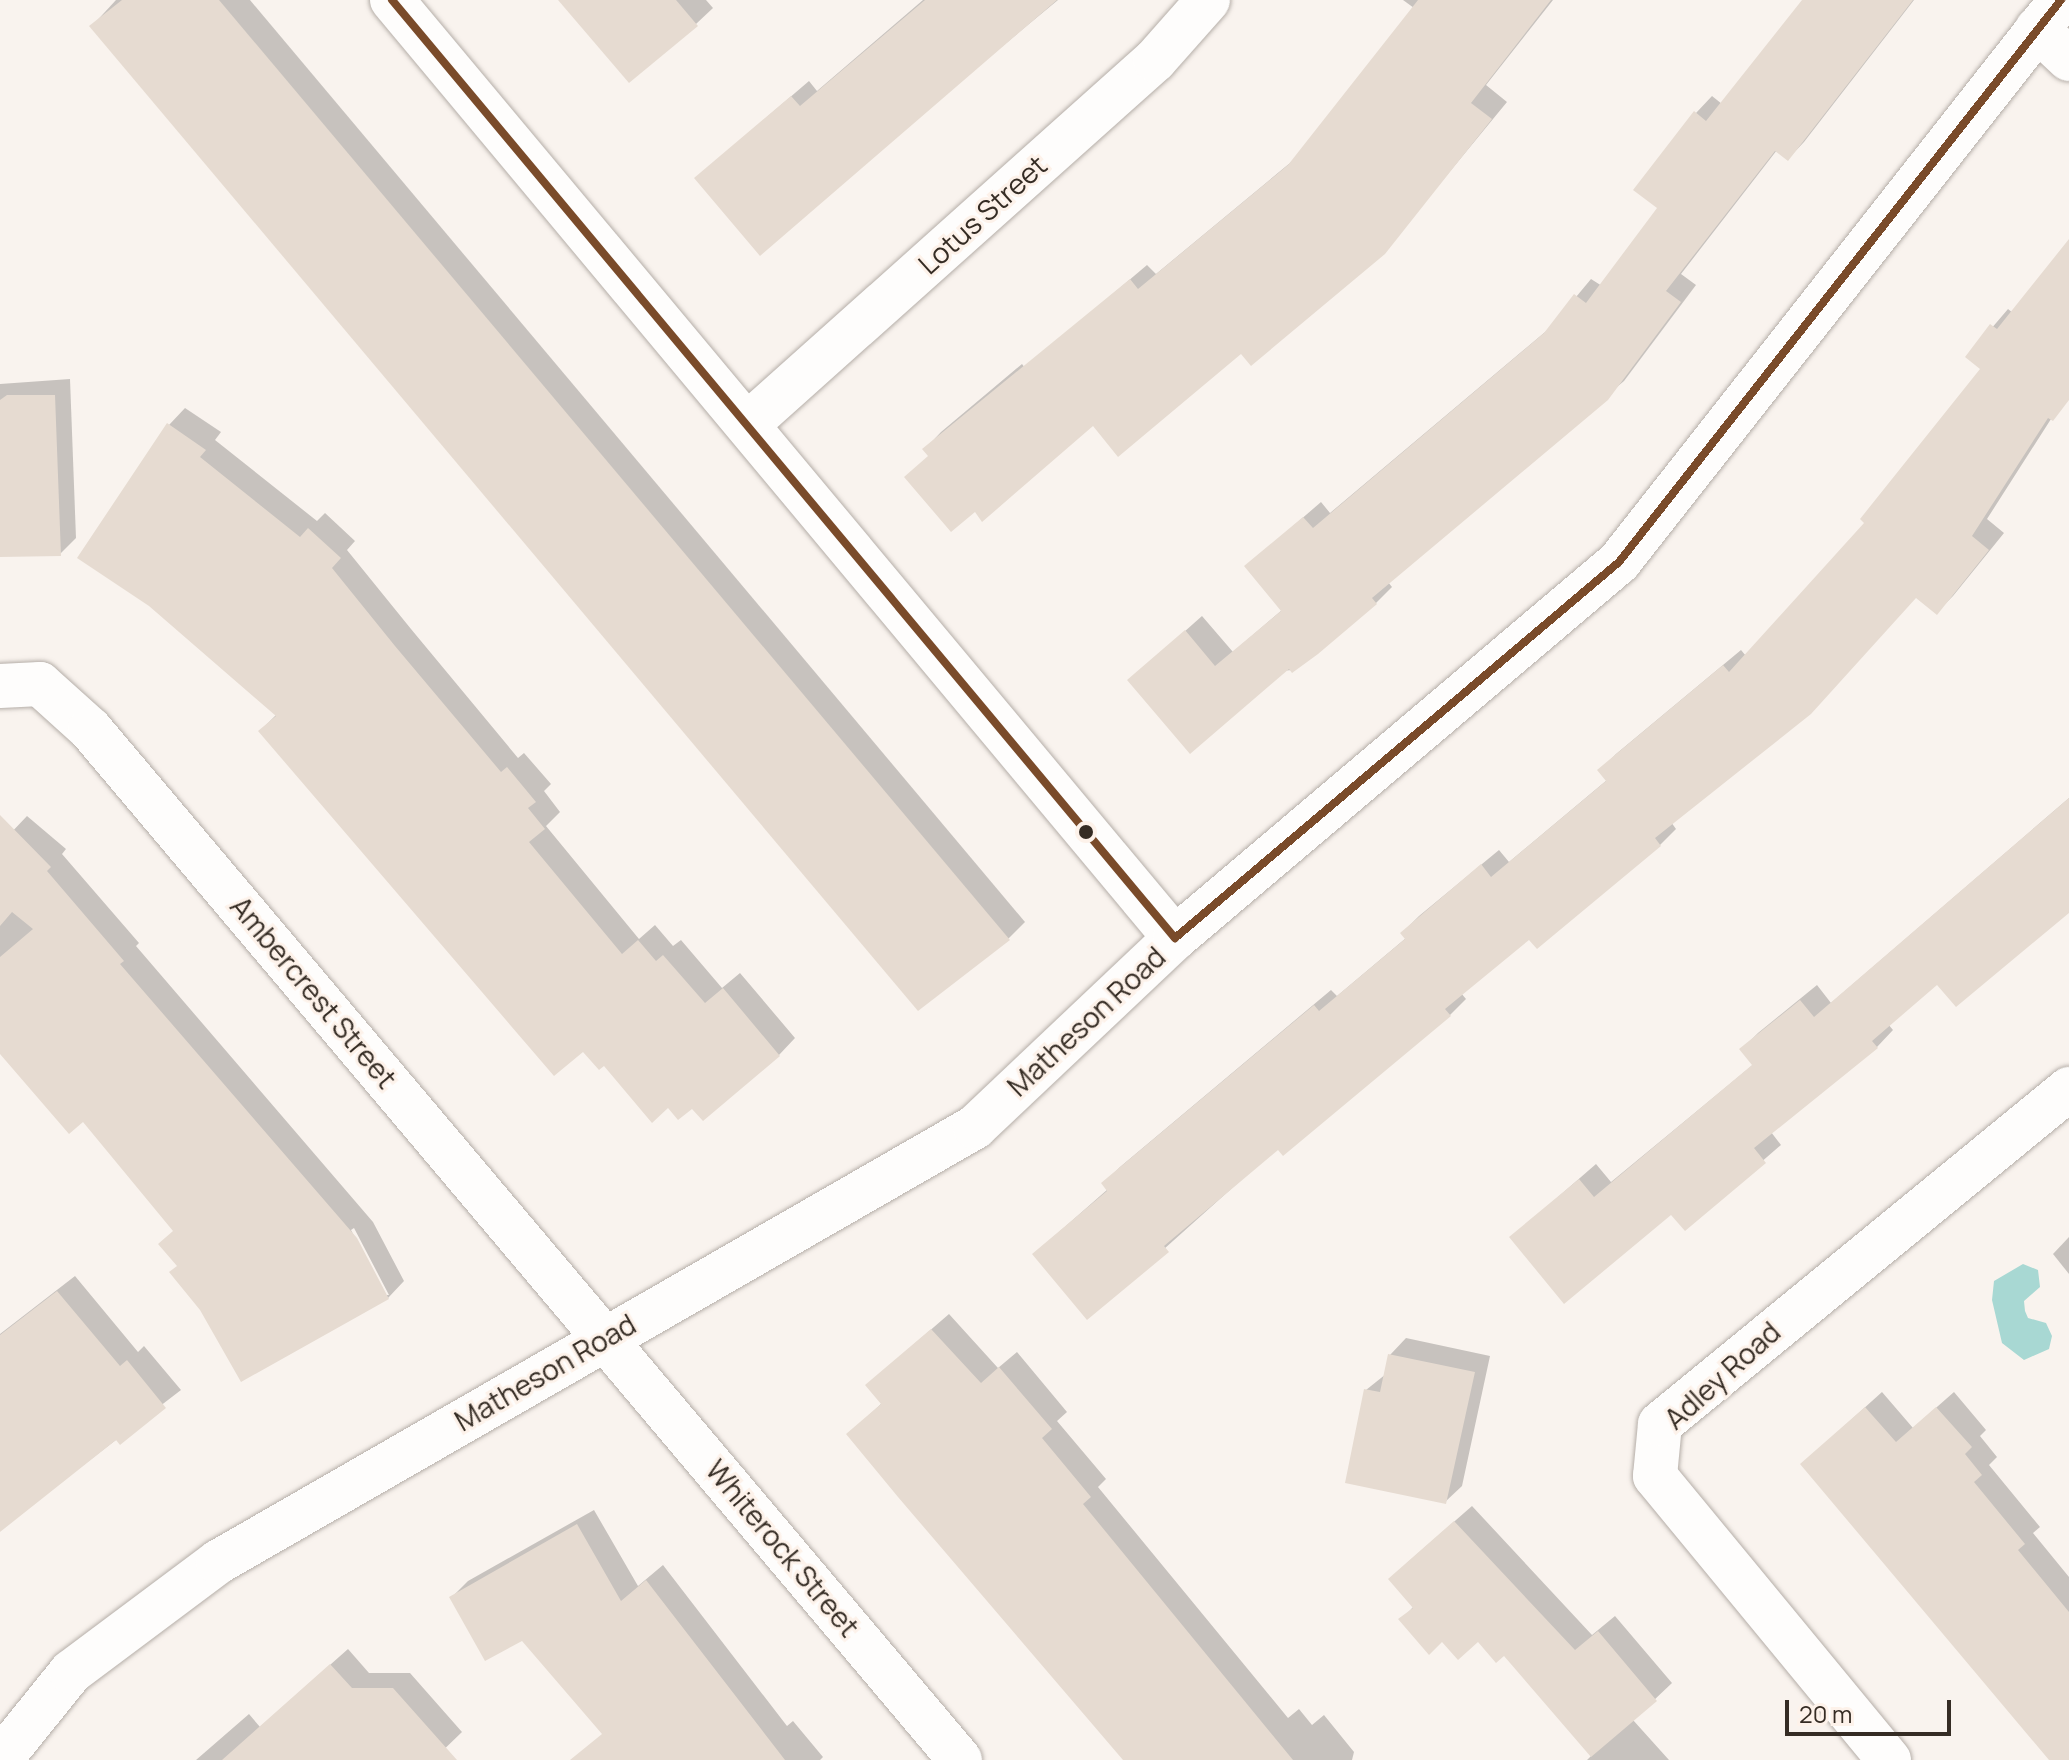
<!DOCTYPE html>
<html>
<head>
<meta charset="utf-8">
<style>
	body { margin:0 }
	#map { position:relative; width:2069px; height:1760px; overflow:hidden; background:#f9f3ee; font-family:Manrope,sans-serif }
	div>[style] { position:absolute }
	.water>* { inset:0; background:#a8d8d3 }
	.shadow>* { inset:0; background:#0003 }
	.building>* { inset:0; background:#e6dbd1 }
	.roads { filter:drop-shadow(0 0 2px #b5aea8) drop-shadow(0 0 2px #b5aea8) }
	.street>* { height:44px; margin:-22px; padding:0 22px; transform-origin:22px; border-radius:22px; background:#fefdfc }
	.secondary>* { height:44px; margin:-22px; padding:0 22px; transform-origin:22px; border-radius:22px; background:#fefdfc }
	.bus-1>* { height:8px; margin:-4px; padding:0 4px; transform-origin:4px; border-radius:4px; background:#7a4b2a }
	.dots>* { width:22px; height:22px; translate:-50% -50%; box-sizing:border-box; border:4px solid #fdf2ea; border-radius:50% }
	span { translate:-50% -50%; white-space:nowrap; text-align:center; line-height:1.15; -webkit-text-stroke:6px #fdf2ea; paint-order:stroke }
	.street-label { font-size:28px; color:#352c24 }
	.scale { position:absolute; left:1785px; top:1700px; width:166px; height:36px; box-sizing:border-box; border:4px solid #352c24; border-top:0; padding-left:10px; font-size:24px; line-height:28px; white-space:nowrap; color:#352c24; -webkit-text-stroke:6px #fdf2ea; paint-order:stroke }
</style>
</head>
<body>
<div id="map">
	<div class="water">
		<div style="clip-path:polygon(2023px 1264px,2038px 1270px,2040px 1287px,2024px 1301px,2025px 1311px,2028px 1318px,2046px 1323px,2052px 1336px,2049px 1349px,2024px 1360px,2002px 1343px,1992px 1300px,1994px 1281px)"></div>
	</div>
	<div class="shadow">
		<div style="clip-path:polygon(116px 0,250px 0,1025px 922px,1009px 938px,918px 1009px,92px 26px)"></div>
		<div style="clip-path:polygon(561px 0,706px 0,713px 8px,696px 24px)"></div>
		<div style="clip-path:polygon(923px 0,1058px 0,871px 155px,696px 178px,809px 81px,817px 91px)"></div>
		<div style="clip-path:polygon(1403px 0,1553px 0,1486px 85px,1507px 102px,1382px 254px,1241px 351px,1093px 423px,930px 455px,925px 449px,941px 432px,1022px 364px,1025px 368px,1147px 265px,1156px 274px,1296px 158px,1414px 8px)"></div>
		<div style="clip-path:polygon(1803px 0,1914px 0,1804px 142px,1788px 159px,1777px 150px,1681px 274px,1696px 285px,1624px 381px,1388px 582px,1392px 587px,1376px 603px,1293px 670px,1130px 680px,1202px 616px,1233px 652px,1282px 610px,1247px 566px,1321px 502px,1330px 513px,1551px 327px,1591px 279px,1602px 286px,1660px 208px,1696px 113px,1712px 96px,1722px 104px)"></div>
		<div style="clip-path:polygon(2069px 243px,2067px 394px,1987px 519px,2004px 533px,1953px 596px,1937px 612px,1917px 596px,1671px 822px,1676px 829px,1660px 845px,1530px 937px,1461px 993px,1466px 999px,1450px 1015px,1278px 1147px,1087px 1318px,1034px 1254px,1108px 1189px,1104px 1183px,1120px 1167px,1331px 990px,1337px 996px,1406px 938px,1402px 933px,1419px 916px,1499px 850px,1509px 862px,1607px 780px,1600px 770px,1616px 754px,1741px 650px,1746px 656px,1867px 523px,1983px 369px,1967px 357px,2008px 309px,2013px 313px)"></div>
		<div style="clip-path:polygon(70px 379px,76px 538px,60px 554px,0 555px,0 384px)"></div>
		<div style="clip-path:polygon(185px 408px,221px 432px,215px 440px,317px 521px,325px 513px,355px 541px,347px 550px,411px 629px,518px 758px,524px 753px,551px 784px,544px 791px,560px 812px,546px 826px,639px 939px,655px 925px,673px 946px,681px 940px,722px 988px,740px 973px,795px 1038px,779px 1055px,693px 1106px,668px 1105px,604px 1063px,260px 731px,277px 714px,169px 425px)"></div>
		<div style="clip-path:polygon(2069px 798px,2069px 910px,1938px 982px,1888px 1024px,1893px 1030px,1877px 1047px,1771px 1132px,1781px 1145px,1685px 1228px,1671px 1212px,1512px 1237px,1596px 1164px,1611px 1182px,1754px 1064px,1742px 1049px,1758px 1033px,1817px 985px,1831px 1003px)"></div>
		<div style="clip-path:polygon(evenodd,27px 816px,66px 849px,62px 854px,139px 943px,136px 946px,373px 1222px,404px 1281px,388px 1298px,202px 1309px,179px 1265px,175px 1230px,83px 1119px,0 1051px,0 831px,7px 837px,27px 816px,354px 1228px,389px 1295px,384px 1295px,351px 1230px,354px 1228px)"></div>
		<div style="clip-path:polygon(2069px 1237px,2069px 1274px,2053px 1254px)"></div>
		<div style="clip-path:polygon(75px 1276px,138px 1352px,144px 1346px,181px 1390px,0 1529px,0 1334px)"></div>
		<div style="clip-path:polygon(949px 1314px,998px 1368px,1017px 1352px,1067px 1412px,1057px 1421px,1106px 1479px,1098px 1487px,1288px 1718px,1299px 1709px,1312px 1725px,1324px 1715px,1354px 1752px,1352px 1760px,1131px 1760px,849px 1434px,882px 1403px,867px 1385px)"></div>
		<div style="clip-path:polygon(1406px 1338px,1490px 1356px,1462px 1486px,1445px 1502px,1366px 1390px,1386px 1374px,1390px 1355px)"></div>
		<div style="clip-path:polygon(1882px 1392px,1913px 1428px,1954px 1392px,1986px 1430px,1980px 1436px,1997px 1457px,1989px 1465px,2040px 1527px,2033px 1533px,2069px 1577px,2069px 1760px,2052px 1760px,1802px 1464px)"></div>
		<div style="clip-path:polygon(1472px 1506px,1592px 1635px,1615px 1616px,1672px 1683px,1633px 1720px,1669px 1760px,1587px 1760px,1592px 1755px,1505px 1653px,1478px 1639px,1442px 1640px,1401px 1620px,1414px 1606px,1407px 1563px)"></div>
		<div style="clip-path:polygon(594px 1510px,638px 1586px,663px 1565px,787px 1726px,793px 1721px,823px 1757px,820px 1760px,620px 1760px,605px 1733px,523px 1638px,452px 1597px,468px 1581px)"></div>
		<div style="clip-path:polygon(348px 1649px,369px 1673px,410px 1673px,462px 1732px,433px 1760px,196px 1760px,249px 1714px,260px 1727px)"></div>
	</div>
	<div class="building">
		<div style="clip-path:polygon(122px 0,219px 0,1010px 940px,918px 1011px,89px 26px)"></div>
		<div style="clip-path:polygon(558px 0,676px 0,698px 26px,629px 83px)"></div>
		<div style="clip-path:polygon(925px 0,1057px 0,760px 256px,694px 178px,791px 96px,800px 106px)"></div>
		<div style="clip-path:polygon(1418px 0,1551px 0,1471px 103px,1492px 119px,1385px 254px,1251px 366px,1241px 354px,1118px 457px,1093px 426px,982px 522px,975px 512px,951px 532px,904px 477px,928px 456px,922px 449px,1130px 279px,1138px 289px,1288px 165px)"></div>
		<div style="clip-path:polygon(1802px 0,1913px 0,1788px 161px,1775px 151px,1666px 291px,1681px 302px,1608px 400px,1372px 598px,1377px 604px,1318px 654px,1292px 673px,1289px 669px,1190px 754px,1127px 680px,1185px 630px,1215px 666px,1281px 611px,1244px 566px,1303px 517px,1313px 528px,1544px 333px,1574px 294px,1586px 303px,1657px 208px,1633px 190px,1694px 111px,1706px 121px)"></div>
		<div style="clip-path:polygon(2069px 239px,2069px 400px,2053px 421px,2048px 418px,1972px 536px,1989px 550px,1937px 615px,1916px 598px,1811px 714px,1655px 838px,1661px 846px,1537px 949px,1529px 940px,1445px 1009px,1451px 1016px,1283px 1156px,1278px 1150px,1164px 1246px,1169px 1252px,1087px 1320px,1032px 1254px,1107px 1191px,1101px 1183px,1314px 1005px,1319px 1011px,1405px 939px,1400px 933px,1481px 864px,1491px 877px,1606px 781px,1597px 770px,1723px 665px,1729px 672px,1864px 523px,1860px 519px,1980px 369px,1965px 357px,1990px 324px,1997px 329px)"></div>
		<div style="clip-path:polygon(7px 395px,55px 395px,61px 556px,0 557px,0 400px)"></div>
		<div style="clip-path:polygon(167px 423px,206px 450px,200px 457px,300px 537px,308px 528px,341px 558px,332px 568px,395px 646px,501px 772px,507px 767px,536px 802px,528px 808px,545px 829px,529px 842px,622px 954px,638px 940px,656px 961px,663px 955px,705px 1003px,723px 988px,780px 1056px,703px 1121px,692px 1109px,678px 1120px,668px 1108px,652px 1123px,604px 1066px,599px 1070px,583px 1052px,554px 1076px,258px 731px,276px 716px,149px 606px,77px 558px)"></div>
		<div style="clip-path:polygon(2069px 798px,2069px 913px,1956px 1007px,1937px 985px,1872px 1041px,1878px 1048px,1754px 1148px,1766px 1163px,1685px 1231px,1671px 1215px,1564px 1304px,1509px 1237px,1579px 1179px,1594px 1197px,1752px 1065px,1739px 1049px,1800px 1000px,1814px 1017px)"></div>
		<div style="clip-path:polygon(0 815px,51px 867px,47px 871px,124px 961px,120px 964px,357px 1238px,389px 1299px,241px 1382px,200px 1310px,169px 1272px,177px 1266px,158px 1244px,173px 1231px,83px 1122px,69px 1134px,0 1054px,0 957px,33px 929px,12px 912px,0 926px)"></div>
		<div style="clip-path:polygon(57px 1291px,120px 1366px,127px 1360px,166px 1408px,120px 1445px,116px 1440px,0 1532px,0 1335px)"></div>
		<div style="clip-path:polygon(931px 1329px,981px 1383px,999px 1367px,1052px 1429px,1042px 1438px,1091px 1497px,1083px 1504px,1293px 1760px,1123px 1760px,898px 1497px,846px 1434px,881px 1404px,865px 1385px)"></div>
		<div style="clip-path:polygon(1388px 1354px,1475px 1372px,1446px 1504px,1345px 1483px,1364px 1389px,1380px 1392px)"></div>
		<div style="clip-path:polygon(1865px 1407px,1896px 1442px,1936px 1407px,1972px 1447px,1965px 1454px,1982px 1475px,1974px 1482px,2025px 1544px,2018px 1550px,2069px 1612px,2069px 1760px,2049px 1760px,1800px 1464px)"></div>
		<div style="clip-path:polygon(1454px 1521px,1575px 1650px,1598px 1631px,1657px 1701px,1591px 1757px,1504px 1656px,1496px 1663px,1478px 1642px,1458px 1660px,1442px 1642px,1429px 1655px,1398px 1619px,1413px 1608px,1388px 1579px)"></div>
		<div style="clip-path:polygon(577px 1524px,621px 1601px,646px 1580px,785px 1760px,570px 1760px,602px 1734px,522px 1641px,485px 1661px,449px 1597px)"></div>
		<div style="clip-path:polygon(330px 1664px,352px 1688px,393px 1688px,457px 1760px,222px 1760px)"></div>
	</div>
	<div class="roads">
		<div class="street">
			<div style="left:392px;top:0;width:1222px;rotate:50.15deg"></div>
			<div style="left:2037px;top:29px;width:44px;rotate:43.2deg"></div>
			<div style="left:750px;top:422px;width:543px;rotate:-41.79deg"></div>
			<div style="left:1155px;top:60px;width:80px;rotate:-48.5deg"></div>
			<div style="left:0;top:686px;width:40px;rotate:-2.9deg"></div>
			<div style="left:40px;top:684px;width:67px;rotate:42deg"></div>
			<div style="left:90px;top:729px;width:1349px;rotate:49.84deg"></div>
			<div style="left:1889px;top:1760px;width:368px;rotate:-129.5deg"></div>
			<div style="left:1655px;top:1476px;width:52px;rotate:-84.5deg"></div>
			<div style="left:1660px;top:1424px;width:529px;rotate:-39.32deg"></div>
		</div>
		<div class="secondary">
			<div style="left:0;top:1760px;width:113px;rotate:-51.1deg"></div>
			<div style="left:71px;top:1672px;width:184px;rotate:-36.8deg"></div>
			<div style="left:218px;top:1562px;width:873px;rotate:-29.88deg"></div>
			<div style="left:975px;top:1127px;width:275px;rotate:-43.4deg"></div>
			<div style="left:1175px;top:938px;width:582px;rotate:-40.26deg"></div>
			<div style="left:1619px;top:562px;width:715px;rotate:-51.82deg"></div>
		</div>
	</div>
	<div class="bus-1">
		<div style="left:392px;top:0;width:1222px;rotate:50.15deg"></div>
		<div style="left:1175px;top:938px;width:582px;rotate:-40.26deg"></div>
		<div style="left:1619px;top:562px;width:715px;rotate:-51.82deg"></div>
	</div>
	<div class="dots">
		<div style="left:1086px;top:832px;background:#352c24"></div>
	</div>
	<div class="street-label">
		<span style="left:982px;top:214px;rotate:-42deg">Lotus Street</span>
		<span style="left:314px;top:992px;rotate:50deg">Ambercrest Street</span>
		<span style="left:1086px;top:1021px;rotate:-43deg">Matheson Road</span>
		<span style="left:545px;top:1372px;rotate:-30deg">Matheson Road</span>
		<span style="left:1722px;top:1375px;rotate:-42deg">Adley Road</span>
		<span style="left:783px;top:1548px;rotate:50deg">Whiterock Street</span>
	</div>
	<div class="scale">20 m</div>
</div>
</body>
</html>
